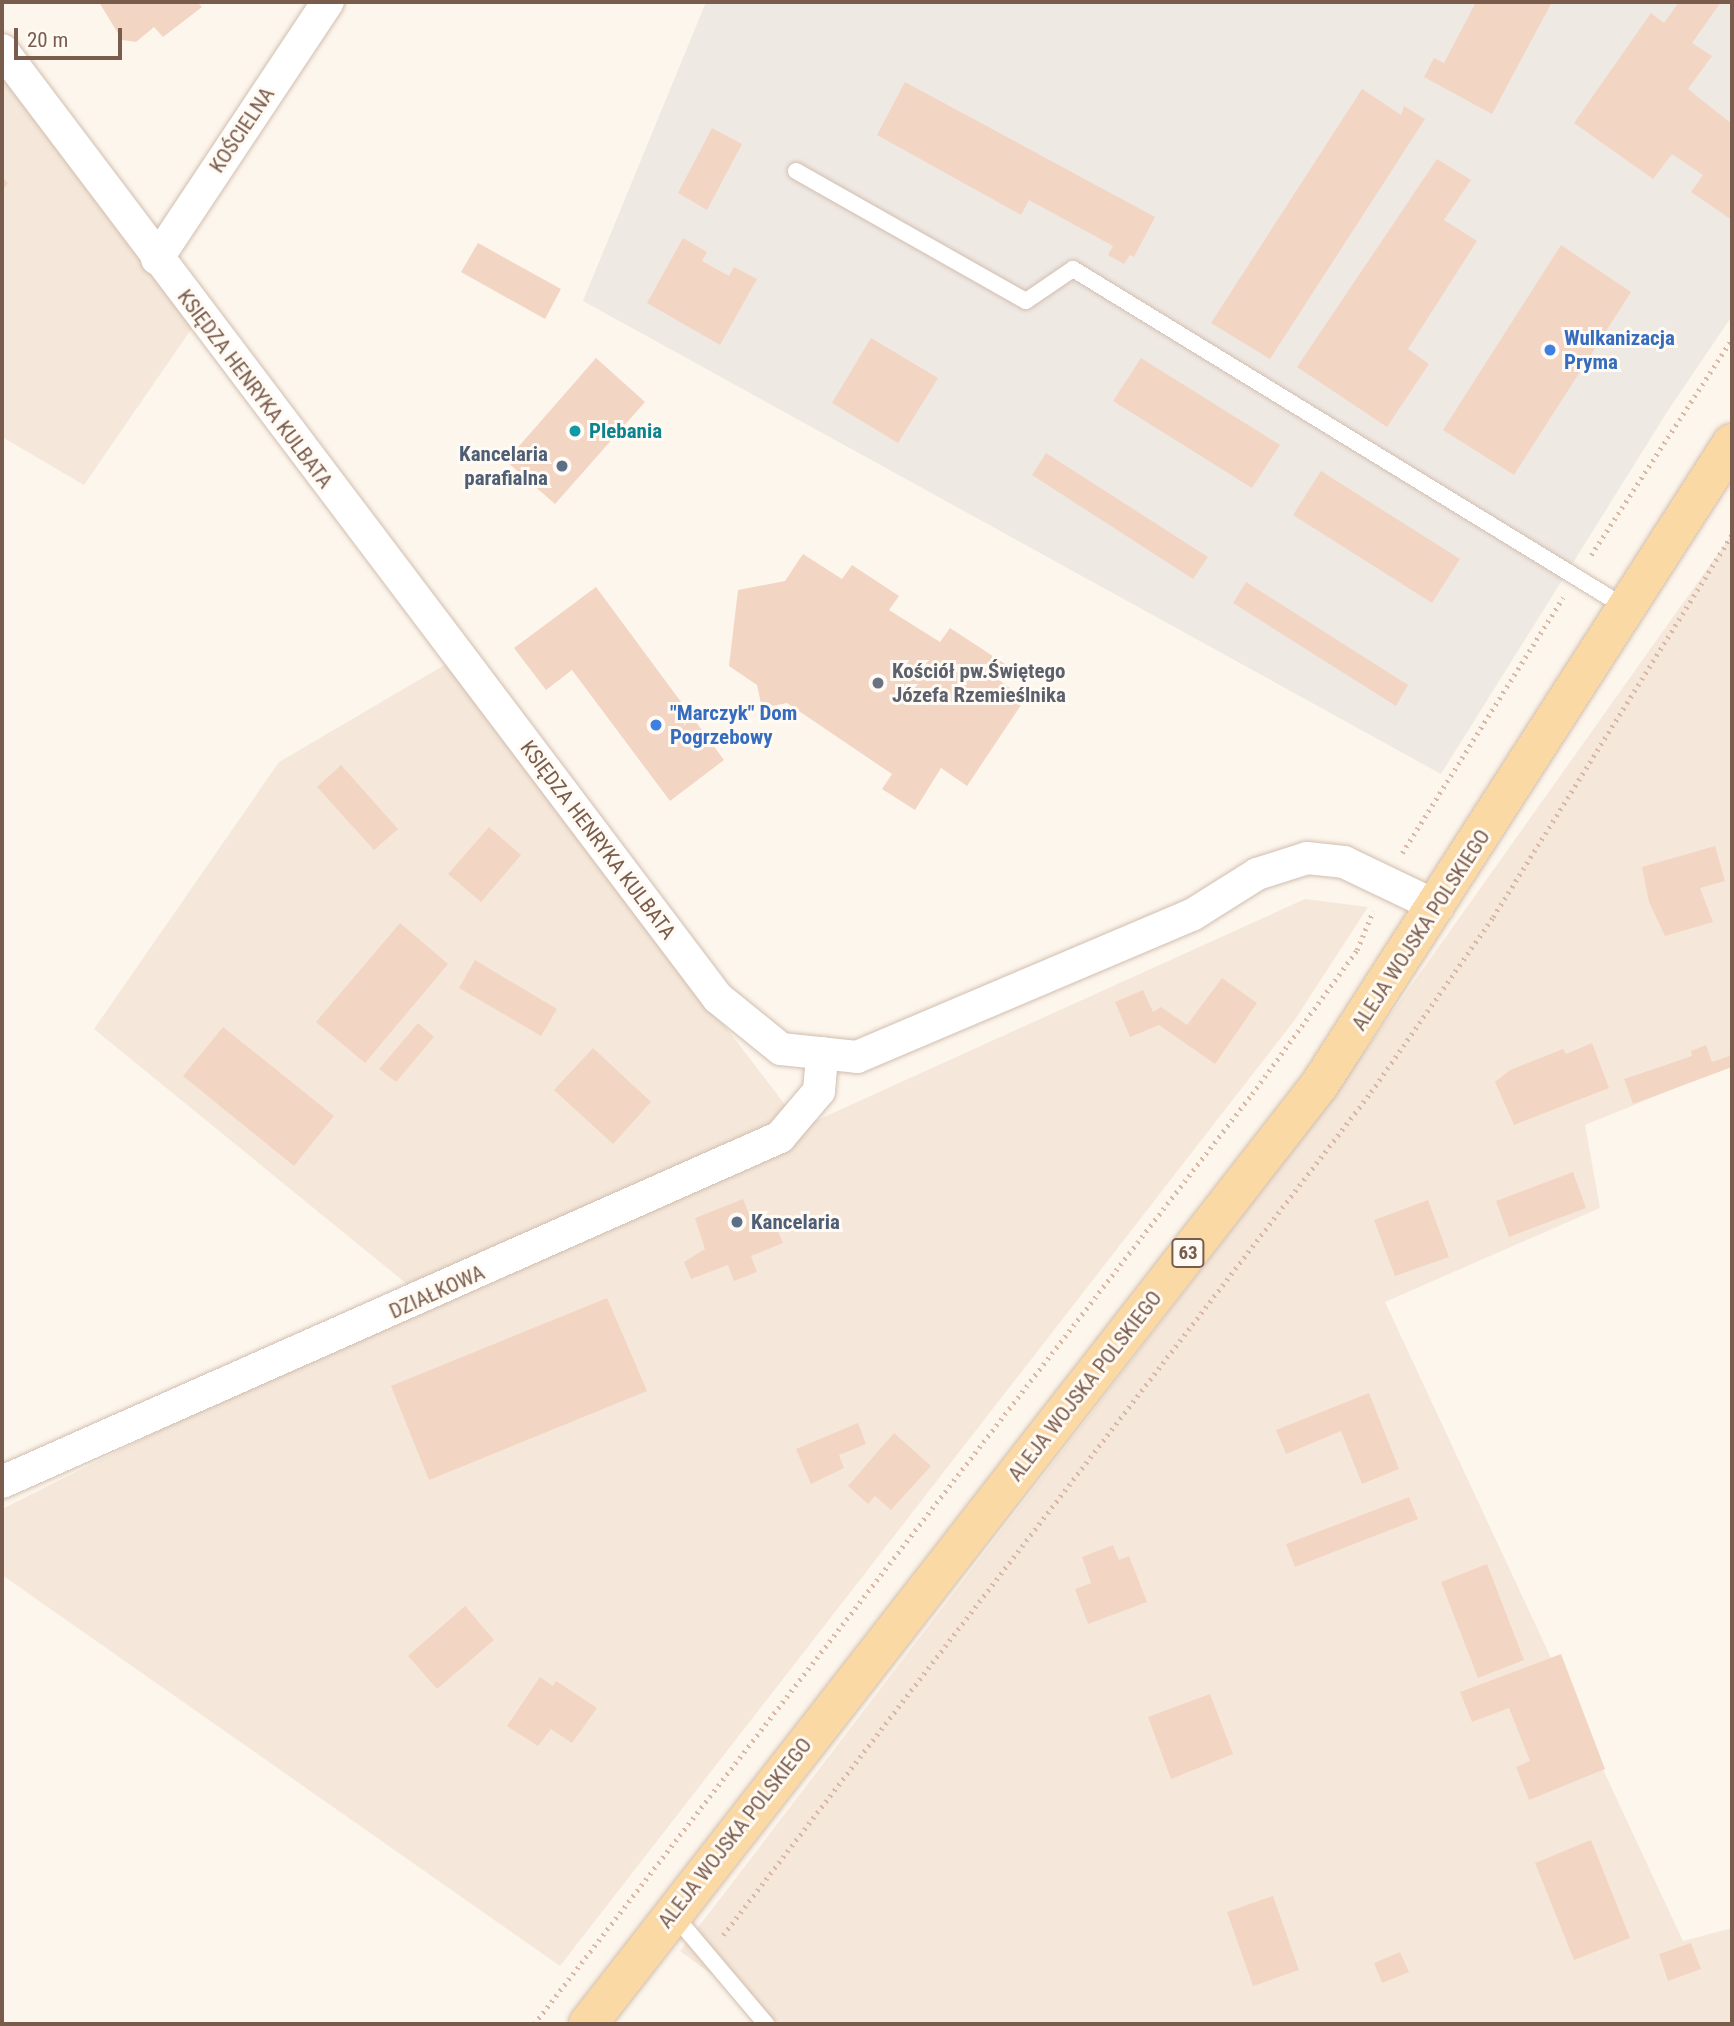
<!DOCTYPE html>
<html>
<head>
<meta charset="utf-8">
<style>
	body { margin:0 }
	#map { position:relative; width:1734px; height:2026px; overflow:hidden; background:#fdf6ec; font-family:"Roboto Condensed",sans-serif }
	div>[style] { position:absolute }
	.residential>* { inset:0; background:#f5e8da }
	.industrial>* { inset:0; background:#efe9e4 }
	.building>* { inset:0; background:#f3d5c3 }
	.path>* { height:4.5px; margin-top:-2.25px; transform-origin:0; background:repeating-linear-gradient(90deg,#d9b8a5 0 2px,transparent 0 7px) }
	.roads { filter:drop-shadow(0 0 2px #d1beb0) drop-shadow(0 0 2px #d1beb0) }
	.service>* { height:16px; margin:-8px; padding:0 8px; transform-origin:8px; border-radius:8px; background:#fff }
	.minor>* { height:32px; margin:-16px; padding:0 16px; transform-origin:16px; border-radius:16px; background:#fff }
	.primary>* { height:38px; margin:-19px; padding:0 19px; transform-origin:19px; border-radius:19px; background:#fbd9a5 }
	.dots>* { width:19px; height:19px; translate:-50% -50%; box-sizing:border-box; border:4px solid #fffaf3; border-radius:50% }
	span { translate:-50% -50%; white-space:nowrap; text-align:center; line-height:1.15; -webkit-text-stroke:6px #fffaf3; paint-order:stroke }
	.shield-label span { padding:2px 5px; background:#fffaf3; border:2px solid; border-radius:5px; -webkit-text-stroke-width:0 }
	.shield-label { font-size:19px; color:#7a5c4d; font-weight:700 }
	.street-label { font-size:21px; color:#7a5c4d }
	.shop-label { font-size:21px; color:#366cbe; font-weight:700 }
	.left { translate:0 -50%; text-align:left }
	.culture-label { font-size:21px; color:#0d838f; font-weight:700 }
	.service-label { font-size:21px; color:#4e5e75; font-weight:700 }
	.right { translate:-100% -50%; text-align:right }
	.worship-label { font-size:21px; color:#5b616d; font-weight:700 }
	.frame { position:absolute; inset:0; border:4px solid #7a5c4d; pointer-events:none }
	.scale { position:absolute; left:14px; top:28px; width:108px; height:32px; box-sizing:border-box; border:4px solid #7a5c4d; border-top:0; padding-left:9px; font-size:21px; line-height:24px; white-space:nowrap; color:#7a5c4d; -webkit-text-stroke:5px #fffaf3; paint-order:stroke }
</style>
</head>
<body>
<div id="map">
	<div class="residential">
		<div style="clip-path:polygon(2px 73px,192px 328px,84px 485px,2px 437px)"></div>
		<div style="clip-path:polygon(1732px 534px,1732px 1065px,1585px 1125px,1600px 1208px,1385px 1302px,1683px 1941px,1732px 1928px,1732px 2024px,779px 2024px,680px 1951px,1320px 1114px)"></div>
		<div style="clip-path:polygon(448px 663px,802px 1127px,1305px 899px,1368px 907px,1294px 1021px,560px 1966px,2px 1575px,2px 1509px,424px 1298px,94px 1029px,279px 762px)"></div>
	</div>
	<div class="industrial">
		<div style="clip-path:polygon(706px 2px,1732px 2px,1732px 316px,1669px 409px,1441px 774px,583px 301px)"></div>
	</div>
	<div class="building">
		<div style="clip-path:polygon(99px 2px,197px 2px,202px 7px,163px 37px,154px 27px,136px 42px,122px 40px)"></div>
		<div style="clip-path:polygon(1476px 2px,1552px 2px,1492px 114px,1424px 77px,1434px 58px,1444px 63px)"></div>
		<div style="clip-path:polygon(1679px 2px,1721px 2px,1692px 43px,1712px 56px,1688px 89px,1732px 124px,1732px 220px,1691px 192px,1703px 175px,1672px 154px,1653px 179px,1574px 123px,1651px 13px,1664px 23px)"></div>
		<div style="clip-path:polygon(905px 82px,1155px 217px,1134px 257px,1130px 255px,1124px 264px,1108px 255px,1113px 246px,1029px 200px,1021px 215px,877px 135px)"></div>
		<div style="clip-path:polygon(1362px 89px,1401px 115px,1404px 106px,1425px 119px,1270px 359px,1211px 323px)"></div>
		<div style="clip-path:polygon(712px 128px,742px 144px,707px 210px,678px 193px)"></div>
		<div style="clip-path:polygon(1437px 159px,1471px 180px,1444px 220px,1477px 241px,1408px 349px,1429px 364px,1387px 427px,1297px 367px)"></div>
		<div style="clip-path:polygon(2px 177px,8px 183px,2px 191px)"></div>
		<div style="clip-path:polygon(683px 238px,707px 252px,702px 261px,729px 276px,734px 267px,757px 279px,720px 345px,647px 303px)"></div>
		<div style="clip-path:polygon(478px 243px,561px 289px,545px 319px,461px 272px)"></div>
		<div style="clip-path:polygon(1561px 245px,1631px 292px,1514px 475px,1443px 430px)"></div>
		<div style="clip-path:polygon(871px 338px,938px 378px,898px 443px,832px 403px)"></div>
		<div style="clip-path:polygon(596px 358px,645px 402px,555px 504px,506px 461px)"></div>
		<div style="clip-path:polygon(1141px 358px,1280px 445px,1252px 488px,1113px 401px)"></div>
		<div style="clip-path:polygon(1046px 453px,1208px 557px,1193px 579px,1032px 475px)"></div>
		<div style="clip-path:polygon(1321px 471px,1460px 559px,1432px 603px,1293px 515px)"></div>
		<div style="clip-path:polygon(803px 554px,842px 579px,852px 565px,899px 596px,889px 610px,940px 642px,950px 628px,1008px 666px,999px 680px,1025px 699px,967px 786px,941px 768px,915px 810px,882px 789px,892px 774px,787px 703px,762px 708px,757px 685px,729px 666px,738px 590px,785px 581px)"></div>
		<div style="clip-path:polygon(1246px 582px,1408px 685px,1396px 706px,1233px 603px)"></div>
		<div style="clip-path:polygon(596px 587px,724px 760px,670px 801px,572px 670px,546px 690px,514px 648px)"></div>
		<div style="clip-path:polygon(341px 765px,398px 829px,374px 850px,317px 787px)"></div>
		<div style="clip-path:polygon(489px 827px,521px 855px,481px 902px,448px 874px)"></div>
		<div style="clip-path:polygon(1715px 846px,1725px 881px,1700px 888px,1713px 922px,1665px 936px,1649px 902px,1642px 867px)"></div>
		<div style="clip-path:polygon(400px 923px,448px 964px,365px 1063px,316px 1022px)"></div>
		<div style="clip-path:polygon(475px 960px,557px 1009px,541px 1036px,459px 988px)"></div>
		<div style="clip-path:polygon(1222px 978px,1257px 1003px,1215px 1064px,1159px 1025px,1130px 1037px,1115px 1002px,1143px 990px,1153px 1012px,1161px 1007px,1187px 1025px)"></div>
		<div style="clip-path:polygon(418px 1023px,434px 1037px,396px 1082px,379px 1069px)"></div>
		<div style="clip-path:polygon(223px 1027px,334px 1116px,294px 1166px,183px 1076px)"></div>
		<div style="clip-path:polygon(1592px 1043px,1609px 1088px,1514px 1125px,1495px 1082px,1510px 1070px,1563px 1049px,1566px 1054px)"></div>
		<div style="clip-path:polygon(1706px 1045px,1712px 1062px,1732px 1055px,1732px 1067px,1633px 1104px,1624px 1079px,1692px 1056px,1691px 1051px)"></div>
		<div style="clip-path:polygon(593px 1048px,651px 1102px,613px 1144px,554px 1090px)"></div>
		<div style="clip-path:polygon(1573px 1172px,1586px 1208px,1509px 1237px,1496px 1201px)"></div>
		<div style="clip-path:polygon(743px 1199px,753px 1224px,772px 1217px,783px 1243px,751px 1256px,757px 1272px,734px 1281px,728px 1265px,691px 1279px,684px 1262px,705px 1249px,695px 1218px)"></div>
		<div style="clip-path:polygon(1428px 1200px,1449px 1257px,1395px 1276px,1374px 1220px)"></div>
		<div style="clip-path:polygon(607px 1298px,647px 1391px,429px 1480px,391px 1386px)"></div>
		<div style="clip-path:polygon(1369px 1393px,1399px 1469px,1362px 1484px,1341px 1431px,1286px 1454px,1276px 1430px)"></div>
		<div style="clip-path:polygon(858px 1423px,866px 1444px,839px 1455px,844px 1468px,811px 1484px,796px 1449px)"></div>
		<div style="clip-path:polygon(894px 1433px,931px 1466px,891px 1510px,875px 1496px,868px 1504px,848px 1486px)"></div>
		<div style="clip-path:polygon(1409px 1497px,1418px 1519px,1295px 1567px,1286px 1544px)"></div>
		<div style="clip-path:polygon(1113px 1545px,1119px 1560px,1129px 1556px,1147px 1602px,1088px 1624px,1075px 1589px,1091px 1583px,1082px 1557px)"></div>
		<div style="clip-path:polygon(1487px 1564px,1524px 1660px,1478px 1678px,1441px 1582px)"></div>
		<div style="clip-path:polygon(465px 1606px,494px 1640px,437px 1689px,408px 1656px)"></div>
		<div style="clip-path:polygon(1561px 1654px,1605px 1769px,1529px 1800px,1516px 1767px,1530px 1761px,1509px 1708px,1472px 1722px,1460px 1692px)"></div>
		<div style="clip-path:polygon(540px 1677px,553px 1686px,556px 1681px,597px 1708px,572px 1743px,551px 1729px,538px 1746px,507px 1726px)"></div>
		<div style="clip-path:polygon(1210px 1694px,1233px 1754px,1171px 1779px,1148px 1717px)"></div>
		<div style="clip-path:polygon(1591px 1840px,1630px 1938px,1574px 1960px,1535px 1863px)"></div>
		<div style="clip-path:polygon(1273px 1896px,1299px 1970px,1253px 1986px,1227px 1912px)"></div>
		<div style="clip-path:polygon(1691px 1943px,1701px 1969px,1668px 1981px,1659px 1954px)"></div>
		<div style="clip-path:polygon(1400px 1952px,1409px 1972px,1382px 1983px,1374px 1963px)"></div>
	</div>
	<div class="path">
		<div style="left:1591px;top:555px;width:258px;rotate:-56.9deg"></div>
		<div style="left:1402px;top:853px;width:302px;rotate:-57.8deg"></div>
		<div style="left:723px;top:1935px;width:1063px;rotate:-52.45deg"></div>
		<div style="left:1371px;top:1092px;width:213px;rotate:-55.1deg"></div>
		<div style="left:1493px;top:917px;width:451px;rotate:-58deg"></div>
		<div style="left:534px;top:2024px;width:1175px;rotate:-52.33deg"></div>
		<div style="left:1252px;top:1094px;width:178px;rotate:-53.9deg"></div>
		<div style="left:1357px;top:950px;width:42px;rotate:-67.7deg"></div>
	</div>
	<div class="roads">
		<div class="service">
			<div style="left:796px;top:171px;width:264px;rotate:29.5deg"></div>
			<div style="left:1026px;top:301px;width:57px;rotate:-34.2deg"></div>
			<div style="left:1073px;top:269px;width:647px;rotate:31.48deg"></div>
			<div style="left:674px;top:1915px;width:143px;rotate:49.8deg"></div>
		</div>
		<div class="minor">
			<div style="left:2px;top:50px;width:1188px;rotate:52.94deg"></div>
			<div style="left:718px;top:998px;width:81px;rotate:39deg"></div>
			<div style="left:781px;top:1049px;width:76px;rotate:6deg"></div>
			<div style="left:857px;top:1057px;width:364px;rotate:-23deg"></div>
			<div style="left:1192px;top:915px;width:77px;rotate:-32.2deg"></div>
			<div style="left:1257px;top:874px;width:52px;rotate:-17.7deg"></div>
			<div style="left:1307px;top:858px;width:37px;rotate:6deg"></div>
			<div style="left:1344px;top:862px;width:104px;rotate:25.6deg"></div>
			<div style="left:157px;top:259px;width:309px;rotate:-56.4deg"></div>
			<div style="left:2px;top:1482px;width:851px;rotate:-23.91deg"></div>
			<div style="left:780px;top:1137px;width:60px;rotate:-49.7deg"></div>
			<div style="left:819px;top:1091px;width:38px;rotate:-85deg"></div>
		</div>
		<div class="primary">
			<div style="left:588px;top:2024px;width:1191px;rotate:-52.09deg"></div>
			<div style="left:1320px;top:1084px;width:762px;rotate:-57.27deg"></div>
		</div>
	</div>
	<div class="dots">
		<div style="left:1550px;top:350px;background:#3f7fe0"></div>
		<div style="left:575px;top:431px;background:#0f9aa8"></div>
		<div style="left:562px;top:466px;background:#5c6f8a"></div>
		<div style="left:878px;top:683px;background:#6b7280"></div>
		<div style="left:656px;top:725px;background:#3f7fe0"></div>
		<div style="left:737px;top:1222px;background:#5c6f8a"></div>
	</div>
	<div class="shield-label">
		<span style="left:1188px;top:1253px">63</span>
	</div>
	<div class="street-label">
		<span style="left:242px;top:130px;rotate:-56deg">KOŚCIELNA</span>
		<span style="left:255px;top:389px;rotate:53deg">KSIĘDZA HENRYKA KULBATA</span>
		<span style="left:598px;top:840px;rotate:53deg">KSIĘDZA HENRYKA KULBATA</span>
		<span style="left:1421px;top:930px;rotate:-57deg">ALEJA WOJSKA POLSKIEGO</span>
		<span style="left:437px;top:1292px;rotate:-24deg">DZIAŁKOWA</span>
		<span style="left:1085px;top:1386px;rotate:-52deg">ALEJA WOJSKA POLSKIEGO</span>
		<span style="left:735px;top:1833px;rotate:-52deg">ALEJA WOJSKA POLSKIEGO</span>
	</div>
	<div class="shop-label">
		<span class="left" style="left:1564px;top:350px">Wulkanizacja<br>Pryma</span>
		<span class="left" style="left:670px;top:725px">"Marczyk" Dom<br>Pogrzebowy</span>
	</div>
	<div class="culture-label">
		<span class="left" style="left:589px;top:431px">Plebania</span>
	</div>
	<div class="service-label">
		<span class="right" style="left:548px;top:466px">Kancelaria<br>parafialna</span>
		<span class="left" style="left:751px;top:1222px">Kancelaria</span>
	</div>
	<div class="worship-label">
		<span class="left" style="left:892px;top:683px">Kościół pw.Świętego<br>Józefa Rzemieślnika</span>
	</div>
	<div class="frame"></div>
	<div class="scale">20 m</div>
</div>
</body>
</html>
